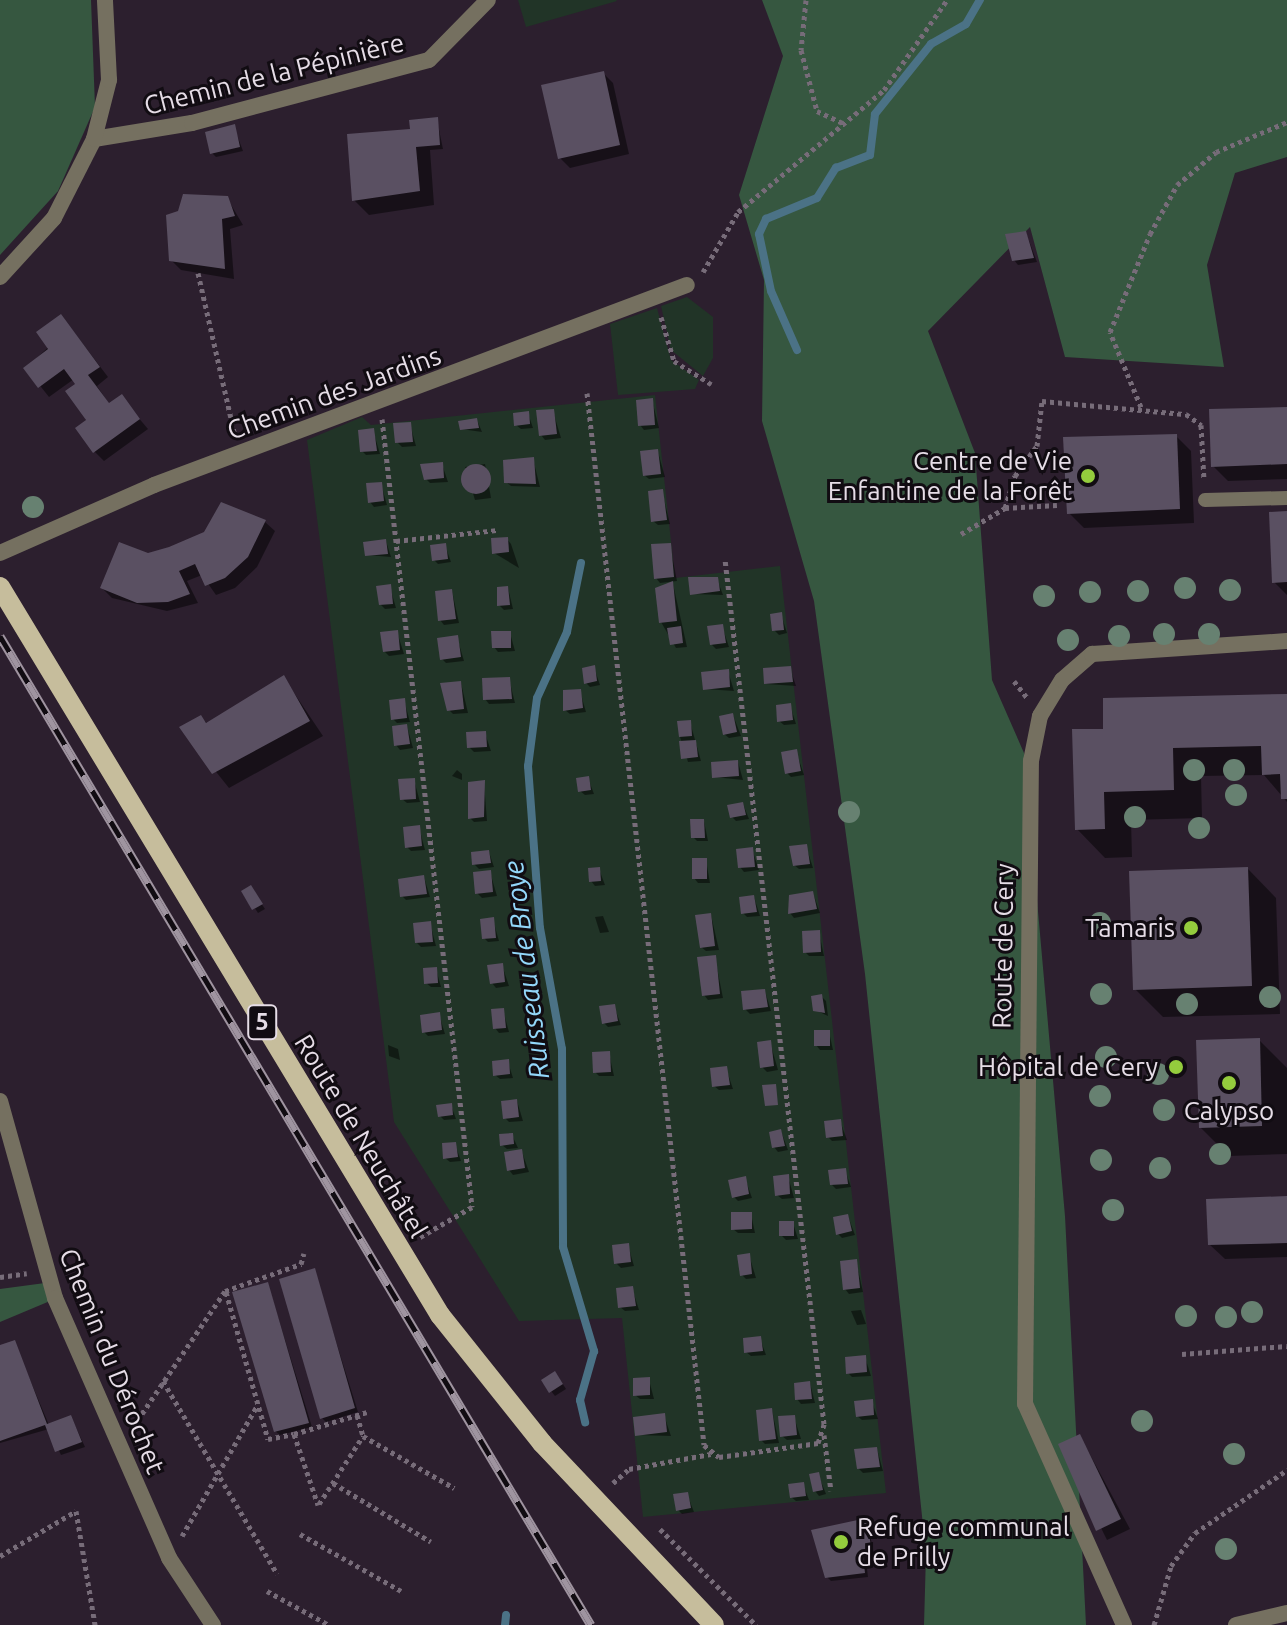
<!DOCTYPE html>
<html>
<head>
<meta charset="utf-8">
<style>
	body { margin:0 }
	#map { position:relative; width:1287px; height:1625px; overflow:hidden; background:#2c1f2e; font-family:Ubuntu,sans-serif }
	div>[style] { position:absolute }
	.green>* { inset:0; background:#213427 }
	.forest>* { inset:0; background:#365740 }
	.shadow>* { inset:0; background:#0007 }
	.stream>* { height:8px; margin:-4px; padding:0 4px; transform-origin:4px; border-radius:4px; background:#4b7286 }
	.building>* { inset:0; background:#5a5062 }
	.round { border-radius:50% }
	.path>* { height:5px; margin-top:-2.5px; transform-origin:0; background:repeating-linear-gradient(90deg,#776c79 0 4px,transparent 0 8px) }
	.service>* { height:14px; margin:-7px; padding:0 7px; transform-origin:7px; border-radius:7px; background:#757060 }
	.minor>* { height:16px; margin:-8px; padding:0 8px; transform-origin:8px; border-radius:8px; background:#757060 }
	.primary>* { height:20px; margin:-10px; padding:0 10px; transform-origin:10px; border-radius:10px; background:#c6bd9c }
	.rail>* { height:9px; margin-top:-4.5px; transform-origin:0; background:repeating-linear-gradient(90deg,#110c12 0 18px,#9f94a0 0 36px); box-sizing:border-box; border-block:2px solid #9f94a0 }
	.trees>* { width:22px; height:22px; margin:-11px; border-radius:50%; background:#678171 }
	.dots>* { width:22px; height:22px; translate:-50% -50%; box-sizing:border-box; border:4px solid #110c12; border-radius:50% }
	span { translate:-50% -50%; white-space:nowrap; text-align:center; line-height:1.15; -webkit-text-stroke:6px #110c12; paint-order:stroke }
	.shield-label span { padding:2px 6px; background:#110c12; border:2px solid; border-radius:6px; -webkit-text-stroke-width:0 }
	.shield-label { font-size:24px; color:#e6dde7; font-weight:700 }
	.street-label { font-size:26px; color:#e6dde7 }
	.poi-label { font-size:26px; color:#e6dde7 }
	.right { translate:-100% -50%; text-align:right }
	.left { translate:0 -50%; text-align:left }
	.water-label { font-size:28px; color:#93d7fa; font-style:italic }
</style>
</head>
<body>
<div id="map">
	<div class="green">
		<div style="clip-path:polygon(518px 0,616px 0,617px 1px,526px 27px)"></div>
		<div style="clip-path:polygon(687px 297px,713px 317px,713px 358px,703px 376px,671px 350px,661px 306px)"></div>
		<div style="clip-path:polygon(657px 308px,671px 360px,699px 380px,695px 389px,618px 395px,610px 324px)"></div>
		<div style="clip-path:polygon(655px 395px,675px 578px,780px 566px,886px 1493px,643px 1517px,622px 1318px,519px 1321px,394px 1122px,307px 440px,362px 417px,371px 425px)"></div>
	</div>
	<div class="forest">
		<div style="clip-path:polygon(0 0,91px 0,95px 107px,58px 191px,0 255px)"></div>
		<div style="clip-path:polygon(762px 0,1287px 0,1287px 157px,1235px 173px,1207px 265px,1224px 367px,1065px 357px,1030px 227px,928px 331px,975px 453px,992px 680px,1024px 753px,1065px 1216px,1086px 1625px,924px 1625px,926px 1554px,865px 974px,814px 601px,762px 421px,764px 280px,739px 195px,783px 56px)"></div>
		<div style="clip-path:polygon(45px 1283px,50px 1301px,0 1322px,0 1289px)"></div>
	</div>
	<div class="shadow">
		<div style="clip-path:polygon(603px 73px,613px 83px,629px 154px,570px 168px,560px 158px)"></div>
		<div style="clip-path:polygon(437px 120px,443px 149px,430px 150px,434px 205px,369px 215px,354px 200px,414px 131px)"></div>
		<div style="clip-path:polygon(234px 127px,243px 151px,216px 157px,212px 153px)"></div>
		<div style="clip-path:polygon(227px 198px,243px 225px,230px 229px,234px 279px,181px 270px,171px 260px)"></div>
		<div style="clip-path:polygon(1026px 233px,1037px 262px,1018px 265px,1014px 260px)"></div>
		<div style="clip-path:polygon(70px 327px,108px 377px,97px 386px,110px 405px,121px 397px,148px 429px,104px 461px,95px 452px,74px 379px,49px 397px,26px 368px)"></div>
		<div style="clip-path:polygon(652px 400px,659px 428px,644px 430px,640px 425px)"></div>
		<div style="clip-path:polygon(1287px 408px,1287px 479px,1228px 481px,1213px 466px)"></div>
		<div style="clip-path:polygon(553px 411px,561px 438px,545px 440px,541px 435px)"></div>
		<div style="clip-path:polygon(528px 413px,533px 428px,521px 429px,516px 425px)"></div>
		<div style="clip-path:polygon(477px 420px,482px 432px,461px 429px)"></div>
		<div style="clip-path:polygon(410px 424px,416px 446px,402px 447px,397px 442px)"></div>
		<div style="clip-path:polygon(373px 430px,380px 454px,366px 455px,362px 451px)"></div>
		<div style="clip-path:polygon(1176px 436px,1191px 451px,1194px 523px,1084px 528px,1069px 513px)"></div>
		<div style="clip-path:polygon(658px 452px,665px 477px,649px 479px,644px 475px)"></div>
		<div style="clip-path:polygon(533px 459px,540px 487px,511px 486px,506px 482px)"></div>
		<div style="clip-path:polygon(442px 464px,448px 482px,430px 483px,426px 479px)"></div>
		<div style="clip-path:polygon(485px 464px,491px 498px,475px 500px,465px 467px)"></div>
		<div style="clip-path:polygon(381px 484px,387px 505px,374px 507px,370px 502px)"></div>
		<div style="clip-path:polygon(662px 491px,670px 524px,658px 525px,653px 521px)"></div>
		<div style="clip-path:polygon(1287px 513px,1287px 595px,1274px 582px)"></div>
		<div style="clip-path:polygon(265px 522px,275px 531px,257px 567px,235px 588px,216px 595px,202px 575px,187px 581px,198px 603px,167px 611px,112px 598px,102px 588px,148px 555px)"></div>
		<div style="clip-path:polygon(507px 539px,511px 544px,519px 568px,494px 553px)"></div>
		<div style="clip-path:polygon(386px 541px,391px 557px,367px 555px)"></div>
		<div style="clip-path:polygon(445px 545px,451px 562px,438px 564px,434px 560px)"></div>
		<div style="clip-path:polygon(670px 545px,677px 581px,660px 583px,656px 578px)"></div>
		<div style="clip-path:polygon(717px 579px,723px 595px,692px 594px)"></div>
		<div style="clip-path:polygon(673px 584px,687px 647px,676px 648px,661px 622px)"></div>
		<div style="clip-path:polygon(390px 587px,396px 608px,385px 609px,380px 604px)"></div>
		<div style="clip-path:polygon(508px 588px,513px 609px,504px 610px,499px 605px)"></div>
		<div style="clip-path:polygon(452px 591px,459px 623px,444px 625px,440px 620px)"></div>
		<div style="clip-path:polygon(781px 614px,787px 633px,779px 635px,774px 630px)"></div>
		<div style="clip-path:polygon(722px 626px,729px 647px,716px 649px,712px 645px)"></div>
		<div style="clip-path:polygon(397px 632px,404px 654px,389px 656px,384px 651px)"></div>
		<div style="clip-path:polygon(510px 633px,515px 651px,498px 652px,494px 647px)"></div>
		<div style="clip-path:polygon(457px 637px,464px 661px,446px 663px,442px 659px)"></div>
		<div style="clip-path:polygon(594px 667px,600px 685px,590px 687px,586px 683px)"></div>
		<div style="clip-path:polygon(790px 668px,796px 686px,766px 684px)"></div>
		<div style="clip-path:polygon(728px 671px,734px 691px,705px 689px)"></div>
		<div style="clip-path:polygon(284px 678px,323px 736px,229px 788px,181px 728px,200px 717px,208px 724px)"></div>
		<div style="clip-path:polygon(509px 679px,515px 703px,489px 704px,485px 699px)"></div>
		<div style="clip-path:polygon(461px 683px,468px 713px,453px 714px,449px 710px)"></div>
		<div style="clip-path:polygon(580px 691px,586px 712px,570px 714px,565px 710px)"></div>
		<div style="clip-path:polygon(1287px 696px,1287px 802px,1264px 775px,1201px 776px,1202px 818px,1131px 820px,1132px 857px,1105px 858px,1077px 829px,1105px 731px)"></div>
		<div style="clip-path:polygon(404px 700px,410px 722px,397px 723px,393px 719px)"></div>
		<div style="clip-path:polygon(790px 705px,796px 724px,784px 725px,779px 721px)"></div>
		<div style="clip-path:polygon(733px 715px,741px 736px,729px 738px,724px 734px)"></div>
		<div style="clip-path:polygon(690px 722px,701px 761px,688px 762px,680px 737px)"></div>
		<div style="clip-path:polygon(407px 726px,413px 748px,400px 750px,396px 745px)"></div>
		<div style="clip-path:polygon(485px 733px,491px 751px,474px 752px,469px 747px)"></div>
		<div style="clip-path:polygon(796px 751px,804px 775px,791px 777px,787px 773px)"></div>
		<div style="clip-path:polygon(738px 762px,743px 780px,714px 777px)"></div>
		<div style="clip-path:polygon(457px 770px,462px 774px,462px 780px,452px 776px)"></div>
		<div style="clip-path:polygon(588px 778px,594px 794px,585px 795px,580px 791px)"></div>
		<div style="clip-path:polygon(414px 780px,420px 802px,407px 803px,402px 799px)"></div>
		<div style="clip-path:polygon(484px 782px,487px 821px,474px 822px,470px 818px)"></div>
		<div style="clip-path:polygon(743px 804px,749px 819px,736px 821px,732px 817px)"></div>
		<div style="clip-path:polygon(704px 821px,708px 841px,697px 841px,693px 837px)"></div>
		<div style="clip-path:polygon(419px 827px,425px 850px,411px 851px,407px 847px)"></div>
		<div style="clip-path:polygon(806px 846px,813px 868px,799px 869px,794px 865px)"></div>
		<div style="clip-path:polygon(752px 849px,759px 870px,744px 872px,740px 867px)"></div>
		<div style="clip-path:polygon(489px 852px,494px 867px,479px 869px,474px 864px)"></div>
		<div style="clip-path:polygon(706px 860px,710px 883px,698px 883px,694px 878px)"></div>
		<div style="clip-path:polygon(599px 869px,605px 885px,595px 886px,591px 881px)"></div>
		<div style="clip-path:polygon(1248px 869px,1276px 898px,1280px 1014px,1163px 1017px,1135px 989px)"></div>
		<div style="clip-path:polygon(490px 872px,497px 896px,482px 898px,477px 893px)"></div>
		<div style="clip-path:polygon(424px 877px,430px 897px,406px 900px,402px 896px)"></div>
		<div style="clip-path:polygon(251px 888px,265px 909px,258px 913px,244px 892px)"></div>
		<div style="clip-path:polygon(813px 893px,820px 913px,794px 918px,790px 913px)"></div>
		<div style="clip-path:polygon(754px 897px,760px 916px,747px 917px,743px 913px)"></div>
		<div style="clip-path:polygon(711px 915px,719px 950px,706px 951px,701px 947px)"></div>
		<div style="clip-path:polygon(603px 916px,609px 932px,600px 933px,595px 917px)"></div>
		<div style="clip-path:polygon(493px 920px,499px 941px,488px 942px,484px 938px)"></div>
		<div style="clip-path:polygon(430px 923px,436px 946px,421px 947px,416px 942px)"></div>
		<div style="clip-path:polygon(819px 932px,824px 956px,809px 956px,805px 952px)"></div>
		<div style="clip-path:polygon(715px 958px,723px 998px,708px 1000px,704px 995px)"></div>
		<div style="clip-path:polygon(502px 965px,509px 986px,496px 988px,492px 983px)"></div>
		<div style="clip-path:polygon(436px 969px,441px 987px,431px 987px,426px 983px)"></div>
		<div style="clip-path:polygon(765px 991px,771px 1011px,750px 1014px,745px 1009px)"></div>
		<div style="clip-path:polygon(821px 996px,826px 1001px,828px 1016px,815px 1010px)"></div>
		<div style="clip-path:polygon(614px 1006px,621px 1025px,608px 1027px,604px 1023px)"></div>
		<div style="clip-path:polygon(503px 1010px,509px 1032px,499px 1033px,495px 1028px)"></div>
		<div style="clip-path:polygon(439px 1014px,445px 1034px,428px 1036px,424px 1032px)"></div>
		<div style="clip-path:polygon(829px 1032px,833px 1050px,820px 1050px,816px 1045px)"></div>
		<div style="clip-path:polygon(1259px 1040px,1287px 1068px,1287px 1154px,1229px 1156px,1200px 1127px)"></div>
		<div style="clip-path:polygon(770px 1042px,778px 1070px,767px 1072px,762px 1067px)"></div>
		<div style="clip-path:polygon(388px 1045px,398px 1049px,400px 1060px,389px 1056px)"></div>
		<div style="clip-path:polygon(609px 1053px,614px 1076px,599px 1076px,595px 1072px)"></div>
		<div style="clip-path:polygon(508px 1062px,513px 1078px,500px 1079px,495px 1075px)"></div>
		<div style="clip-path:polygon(726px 1068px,733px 1089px,719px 1090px,714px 1086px)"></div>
		<div style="clip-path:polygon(517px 1101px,523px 1121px,509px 1122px,505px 1118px)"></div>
		<div style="clip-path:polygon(451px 1105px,456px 1119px,444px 1120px,440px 1116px)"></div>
		<div style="clip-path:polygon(840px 1121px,847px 1140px,832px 1141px,828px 1137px)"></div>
		<div style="clip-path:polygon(781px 1131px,788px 1150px,778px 1152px,774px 1147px)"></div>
		<div style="clip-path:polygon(512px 1135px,518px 1148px,507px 1149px,502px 1145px)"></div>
		<div style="clip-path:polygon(455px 1144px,461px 1161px,450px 1162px,445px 1158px)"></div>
		<div style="clip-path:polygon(522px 1152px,529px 1172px,513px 1175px,509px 1170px)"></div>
		<div style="clip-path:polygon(845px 1170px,851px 1187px,836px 1189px,832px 1185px)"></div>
		<div style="clip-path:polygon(788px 1176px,794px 1198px,782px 1199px,777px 1195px)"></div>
		<div style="clip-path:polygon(745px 1178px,752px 1198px,738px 1201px,734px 1197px)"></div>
		<div style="clip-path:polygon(1287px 1198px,1287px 1257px,1225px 1259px,1209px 1244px)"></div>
		<div style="clip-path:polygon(751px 1214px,755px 1233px,738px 1233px,733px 1229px)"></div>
		<div style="clip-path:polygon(848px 1216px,855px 1235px,842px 1238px,838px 1234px)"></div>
		<div style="clip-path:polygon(793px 1223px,798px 1239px,786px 1240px,781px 1235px)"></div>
		<div style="clip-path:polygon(628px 1245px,634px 1266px,621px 1268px,616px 1263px)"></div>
		<div style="clip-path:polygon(749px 1255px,756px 1278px,746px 1279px,742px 1275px)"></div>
		<div style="clip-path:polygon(856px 1261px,863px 1292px,849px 1294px,845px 1289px)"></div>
		<div style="clip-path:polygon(314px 1271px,358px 1412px,326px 1422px,322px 1418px)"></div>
		<div style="clip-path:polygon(268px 1285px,312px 1427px,280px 1435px,275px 1431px)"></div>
		<div style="clip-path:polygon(632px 1288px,639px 1310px,625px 1311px,620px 1307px)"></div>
		<div style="clip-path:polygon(861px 1310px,866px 1324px,857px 1325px,851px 1311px)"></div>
		<div style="clip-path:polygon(760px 1338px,766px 1355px,751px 1356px,746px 1352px)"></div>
		<div style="clip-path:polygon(14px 1342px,49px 1425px,71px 1417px,85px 1447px,61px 1455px,49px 1429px,0 1443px,0 1347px)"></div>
		<div style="clip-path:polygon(865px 1357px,871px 1376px,852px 1377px,848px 1373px)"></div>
		<div style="clip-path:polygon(559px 1378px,566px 1389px,555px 1396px,551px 1391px)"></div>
		<div style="clip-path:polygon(649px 1380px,654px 1399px,640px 1399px,635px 1395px)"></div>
		<div style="clip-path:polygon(810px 1383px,815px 1403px,801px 1404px,797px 1399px)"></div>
		<div style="clip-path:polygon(872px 1402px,878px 1419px,862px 1420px,857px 1416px)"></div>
		<div style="clip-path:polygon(772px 1410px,779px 1443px,765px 1444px,761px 1440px)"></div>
		<div style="clip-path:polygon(664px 1415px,671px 1436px,637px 1435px)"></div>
		<div style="clip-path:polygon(794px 1417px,801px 1439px,787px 1440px,782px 1436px)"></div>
		<div style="clip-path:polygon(1080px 1436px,1130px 1529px,1107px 1540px,1060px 1445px)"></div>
		<div style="clip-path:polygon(877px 1449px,883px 1471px,863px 1473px,859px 1469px)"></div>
		<div style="clip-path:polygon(818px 1474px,826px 1494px,819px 1496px,815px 1491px)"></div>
		<div style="clip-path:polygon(803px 1484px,809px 1500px,796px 1501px,791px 1497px)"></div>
		<div style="clip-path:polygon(687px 1494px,694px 1512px,682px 1514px,678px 1510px)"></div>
		<div style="clip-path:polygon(867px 1520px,875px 1559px,866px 1560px,868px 1577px,831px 1581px,827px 1577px)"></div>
	</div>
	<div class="stream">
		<div style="left:797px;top:350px;width:64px;rotate:-113.8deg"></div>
		<div style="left:771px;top:291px;width:58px;rotate:-101.9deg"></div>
		<div style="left:759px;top:234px;width:17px;rotate:-65deg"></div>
		<div style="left:766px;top:219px;width:55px;rotate:-22.4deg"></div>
		<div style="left:817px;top:198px;width:36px;rotate:-58deg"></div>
		<div style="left:836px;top:168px;width:36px;rotate:-21deg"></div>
		<div style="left:870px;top:155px;width:41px;rotate:-83deg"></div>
		<div style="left:875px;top:114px;width:90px;rotate:-51.3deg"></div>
		<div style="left:931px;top:44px;width:40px;rotate:-29.7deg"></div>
		<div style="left:966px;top:24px;width:28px;rotate:-60deg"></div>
		<div style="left:581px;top:563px;width:70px;rotate:101.5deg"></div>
		<div style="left:567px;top:632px;width:72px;rotate:114.4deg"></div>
		<div style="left:537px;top:698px;width:69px;rotate:97.5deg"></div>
		<div style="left:528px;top:766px;width:162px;rotate:85.8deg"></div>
		<div style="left:540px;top:928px;width:123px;rotate:79.7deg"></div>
		<div style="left:562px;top:1049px;width:198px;rotate:89.7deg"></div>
		<div style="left:563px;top:1247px;width:109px;rotate:73.4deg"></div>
		<div style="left:594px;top:1351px;width:51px;rotate:105.9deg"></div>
		<div style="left:580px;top:1400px;width:23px;rotate:77deg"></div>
		<div style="left:505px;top:1625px;width:10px;rotate:-84deg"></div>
	</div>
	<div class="building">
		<div style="clip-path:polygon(604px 71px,620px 145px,558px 159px,541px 85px)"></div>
		<div style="clip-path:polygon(438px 117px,440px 145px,416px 147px,420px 191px,352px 201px,347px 134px,410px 129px,409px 120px)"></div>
		<div style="clip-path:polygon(235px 124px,240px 147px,210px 154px,205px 132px)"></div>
		<div style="clip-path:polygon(183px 194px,228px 196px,235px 216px,222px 219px,225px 269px,169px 261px,166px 215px,178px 211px)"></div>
		<div style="clip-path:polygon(1026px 231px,1034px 258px,1012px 261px,1005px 234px)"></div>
		<div style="clip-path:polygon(61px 314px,100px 367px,88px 375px,109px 403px,122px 394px,140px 419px,93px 453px,75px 428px,86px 420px,65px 391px,75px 384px,64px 369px,38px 388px,23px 368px,48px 349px,36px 332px)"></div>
		<div style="clip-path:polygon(653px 398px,655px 425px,638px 426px,636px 400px)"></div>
		<div style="clip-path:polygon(1287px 407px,1287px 464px,1211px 467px,1209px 409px)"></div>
		<div style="clip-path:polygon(554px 409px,557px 434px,539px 436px,536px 410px)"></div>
		<div style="clip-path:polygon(529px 411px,530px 424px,514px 426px,513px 413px)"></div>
		<div style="clip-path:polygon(477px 418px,479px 428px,460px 430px,458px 421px)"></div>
		<div style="clip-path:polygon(411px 422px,413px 442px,395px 443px,393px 423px)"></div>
		<div style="clip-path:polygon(374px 428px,377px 451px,360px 452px,358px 430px)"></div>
		<div style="clip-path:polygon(1177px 434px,1180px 509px,1067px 514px,1063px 437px)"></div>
		<div style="clip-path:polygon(658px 449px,661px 474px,643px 476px,640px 451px)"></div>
		<div style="clip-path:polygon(534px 457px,536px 484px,504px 483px,503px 460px)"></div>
		<div style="clip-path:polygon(443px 462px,444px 478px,424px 480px,420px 464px)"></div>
		<div class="round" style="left:461px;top:464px;width:30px;height:30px"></div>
		<div style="clip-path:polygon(382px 482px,384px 501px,368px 503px,366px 483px)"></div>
		<div style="clip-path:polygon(663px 489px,667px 520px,651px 522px,648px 491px)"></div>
		<div style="clip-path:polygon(221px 502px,266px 520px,248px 557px,225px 578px,205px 586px,195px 564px,179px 571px,190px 594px,168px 602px,137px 603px,100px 588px,119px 542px,148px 553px,169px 547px,204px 532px)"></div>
		<div style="clip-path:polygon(1287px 511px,1287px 582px,1272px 583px,1269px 512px)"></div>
		<div style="clip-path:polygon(508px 537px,509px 552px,492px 554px,491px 538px)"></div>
		<div style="clip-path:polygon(386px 539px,388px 554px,365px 556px,363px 542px)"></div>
		<div style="clip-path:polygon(446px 543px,448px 559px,432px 561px,430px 545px)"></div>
		<div style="clip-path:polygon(671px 543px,674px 577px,654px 579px,651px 544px)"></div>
		<div style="clip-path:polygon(688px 577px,718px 577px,720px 591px,690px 595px)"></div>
		<div style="clip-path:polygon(673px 581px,677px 621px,659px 623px,655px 588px)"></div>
		<div style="clip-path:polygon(391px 584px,393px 604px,379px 605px,376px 586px)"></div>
		<div style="clip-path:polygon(508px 586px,510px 605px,497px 606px,497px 587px)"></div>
		<div style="clip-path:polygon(452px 589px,456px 619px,438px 621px,435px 591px)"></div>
		<div style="clip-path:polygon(782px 612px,784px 630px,772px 631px,770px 614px)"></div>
		<div style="clip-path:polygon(723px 624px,726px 643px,710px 645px,707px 626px)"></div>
		<div style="clip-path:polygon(681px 626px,683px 643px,670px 645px,667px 628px)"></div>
		<div style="clip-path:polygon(398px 630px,400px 650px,383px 652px,380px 632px)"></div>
		<div style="clip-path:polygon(491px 631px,511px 631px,511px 648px,492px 648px)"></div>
		<div style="clip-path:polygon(458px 635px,461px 657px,440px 660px,437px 638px)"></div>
		<div style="clip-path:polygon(595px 665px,597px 681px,584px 684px,582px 668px)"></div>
		<div style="clip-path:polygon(791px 666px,793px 682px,764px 684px,763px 668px)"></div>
		<div style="clip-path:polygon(729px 669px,730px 687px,703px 690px,701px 672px)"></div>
		<div style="clip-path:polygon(284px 675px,310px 721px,212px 774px,179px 727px,201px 715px,206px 723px)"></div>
		<div style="clip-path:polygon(510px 677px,512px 699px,483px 700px,482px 678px)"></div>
		<div style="clip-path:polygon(461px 681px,464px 709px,447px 711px,440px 683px)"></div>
		<div style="clip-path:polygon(581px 689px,583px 708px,563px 711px,563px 690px)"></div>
		<div style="clip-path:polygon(1287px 694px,1287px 799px,1281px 799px,1280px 774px,1262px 775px,1261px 746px,1173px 748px,1174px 790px,1104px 792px,1105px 829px,1075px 830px,1072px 729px,1103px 729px,1103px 698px)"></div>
		<div style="clip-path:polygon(405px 698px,407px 718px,391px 720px,389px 700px)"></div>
		<div style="clip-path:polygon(791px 703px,793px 720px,777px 722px,776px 705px)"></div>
		<div style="clip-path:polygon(733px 713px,737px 732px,723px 735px,719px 716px)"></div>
		<div style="clip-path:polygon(691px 720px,692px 736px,679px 737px,677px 721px)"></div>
		<div style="clip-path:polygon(407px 724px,410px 744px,394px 746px,392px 726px)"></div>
		<div style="clip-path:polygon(486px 731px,487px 747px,467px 748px,466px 732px)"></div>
		<div style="clip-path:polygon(696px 740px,698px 757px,681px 759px,679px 741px)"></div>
		<div style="clip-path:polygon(797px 749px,801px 771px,785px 774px,781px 752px)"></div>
		<div style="clip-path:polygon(738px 760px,739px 776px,712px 778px,711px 762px)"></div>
		<div style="clip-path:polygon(589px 776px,591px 790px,578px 792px,576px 778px)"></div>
		<div style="clip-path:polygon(415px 778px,416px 799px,400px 800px,398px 779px)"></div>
		<div style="clip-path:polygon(485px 780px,484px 817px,468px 819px,468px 782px)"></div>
		<div style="clip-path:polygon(743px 802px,746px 815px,730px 818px,727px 805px)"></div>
		<div style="clip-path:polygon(690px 819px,704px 819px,705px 838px,691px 838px)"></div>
		<div style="clip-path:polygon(420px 825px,422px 846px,405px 848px,403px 827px)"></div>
		<div style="clip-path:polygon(807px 844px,810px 864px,793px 866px,789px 846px)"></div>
		<div style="clip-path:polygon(753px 847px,755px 867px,738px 868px,736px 849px)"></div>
		<div style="clip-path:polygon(489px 850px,491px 863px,472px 865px,471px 852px)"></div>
		<div style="clip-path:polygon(692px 858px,707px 858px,707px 879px,692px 879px)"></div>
		<div style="clip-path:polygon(600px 867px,601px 881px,589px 882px,588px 868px)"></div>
		<div style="clip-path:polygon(1248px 867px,1252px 986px,1133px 990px,1129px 871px)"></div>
		<div style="clip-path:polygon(491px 870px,493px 892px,475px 894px,473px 872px)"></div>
		<div style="clip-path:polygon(424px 875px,427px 894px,400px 897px,398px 879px)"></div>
		<div style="clip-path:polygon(251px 885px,263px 904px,252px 910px,241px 891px)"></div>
		<div style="clip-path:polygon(813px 891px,817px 909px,788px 914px,789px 895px)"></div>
		<div style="clip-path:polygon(754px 895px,757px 912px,741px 914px,739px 897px)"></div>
		<div style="clip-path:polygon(711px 913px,715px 946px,700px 948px,695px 915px)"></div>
		<div style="clip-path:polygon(494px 917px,496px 938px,482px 939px,480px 919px)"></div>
		<div style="clip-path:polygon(431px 921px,433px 942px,415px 943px,413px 923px)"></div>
		<div style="clip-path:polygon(820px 930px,821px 952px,803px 953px,802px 931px)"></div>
		<div style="clip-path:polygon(716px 955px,720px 994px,702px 996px,697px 957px)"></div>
		<div style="clip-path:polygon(503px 963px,505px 982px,490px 984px,487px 965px)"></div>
		<div style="clip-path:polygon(437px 967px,438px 983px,424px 984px,423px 968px)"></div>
		<div style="clip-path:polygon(765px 989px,768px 1007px,743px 1010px,741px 991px)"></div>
		<div style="clip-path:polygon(822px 994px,825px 1013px,813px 1011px,811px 996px)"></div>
		<div style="clip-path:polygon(615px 1004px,618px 1021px,602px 1024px,599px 1006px)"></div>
		<div style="clip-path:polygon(504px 1008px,506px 1028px,493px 1029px,491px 1009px)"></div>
		<div style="clip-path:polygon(440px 1012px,442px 1030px,422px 1033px,420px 1015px)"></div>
		<div style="clip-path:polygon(814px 1030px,830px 1030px,830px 1046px,814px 1046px)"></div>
		<div style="clip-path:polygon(1260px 1038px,1262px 1126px,1199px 1128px,1196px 1040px)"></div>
		<div style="clip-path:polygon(771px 1040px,774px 1066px,760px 1068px,757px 1042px)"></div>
		<div style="clip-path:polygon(610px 1051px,611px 1072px,593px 1073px,592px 1052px)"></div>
		<div style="clip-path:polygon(509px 1059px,510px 1074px,493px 1076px,492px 1061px)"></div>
		<div style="clip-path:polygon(727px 1066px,730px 1085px,712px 1087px,710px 1068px)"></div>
		<div style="clip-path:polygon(776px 1084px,778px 1105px,765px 1106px,762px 1085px)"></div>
		<div style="clip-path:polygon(517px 1099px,519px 1117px,503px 1119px,501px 1101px)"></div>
		<div style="clip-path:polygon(452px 1103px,453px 1115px,438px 1117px,436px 1105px)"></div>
		<div style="clip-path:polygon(841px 1119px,843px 1136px,826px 1138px,824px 1121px)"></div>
		<div style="clip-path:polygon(781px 1129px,785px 1146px,772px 1148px,769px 1132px)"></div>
		<div style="clip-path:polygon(513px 1133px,514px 1144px,500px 1146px,499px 1134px)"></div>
		<div style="clip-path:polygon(456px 1142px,458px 1157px,443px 1159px,442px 1143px)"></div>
		<div style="clip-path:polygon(522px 1149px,525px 1168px,507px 1171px,504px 1152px)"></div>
		<div style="clip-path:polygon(846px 1168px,848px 1184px,830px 1185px,828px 1170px)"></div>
		<div style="clip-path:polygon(789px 1174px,790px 1194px,775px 1196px,773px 1176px)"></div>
		<div style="clip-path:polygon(746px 1176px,749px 1194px,732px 1198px,728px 1180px)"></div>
		<div style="clip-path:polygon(1287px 1196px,1287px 1243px,1208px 1245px,1206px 1199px)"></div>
		<div style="clip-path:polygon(731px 1212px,752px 1212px,752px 1229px,731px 1230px)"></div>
		<div style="clip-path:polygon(848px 1214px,852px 1231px,836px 1235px,833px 1217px)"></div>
		<div style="clip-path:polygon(779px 1221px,794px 1221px,794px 1236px,779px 1236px)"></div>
		<div style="clip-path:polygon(629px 1243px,631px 1262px,614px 1264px,612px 1245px)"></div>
		<div style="clip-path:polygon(750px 1253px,752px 1274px,740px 1276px,737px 1255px)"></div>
		<div style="clip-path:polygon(857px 1259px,860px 1288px,843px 1290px,840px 1261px)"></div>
		<div style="clip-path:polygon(315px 1268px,355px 1408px,320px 1419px,279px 1279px)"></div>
		<div style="clip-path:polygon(268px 1282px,309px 1423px,274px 1432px,232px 1292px)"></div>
		<div style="clip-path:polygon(633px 1286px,636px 1306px,618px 1308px,616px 1288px)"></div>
		<div style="clip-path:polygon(761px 1336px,763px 1351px,744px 1353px,743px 1338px)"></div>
		<div style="clip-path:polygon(15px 1340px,47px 1424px,71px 1415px,82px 1442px,55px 1452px,45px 1425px,0 1441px,0 1345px)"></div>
		<div style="clip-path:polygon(866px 1355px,867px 1372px,846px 1374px,845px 1357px)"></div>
		<div style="clip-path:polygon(555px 1371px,563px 1384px,549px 1393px,541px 1380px)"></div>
		<div style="clip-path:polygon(650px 1377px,650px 1395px,633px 1396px,633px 1378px)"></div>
		<div style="clip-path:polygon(810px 1381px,812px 1399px,795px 1400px,794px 1383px)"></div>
		<div style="clip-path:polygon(873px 1399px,874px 1415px,856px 1417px,854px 1401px)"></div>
		<div style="clip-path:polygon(772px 1408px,776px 1439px,759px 1441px,756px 1410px)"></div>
		<div style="clip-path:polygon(665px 1413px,667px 1432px,635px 1436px,633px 1417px)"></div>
		<div style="clip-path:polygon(795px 1415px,797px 1435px,780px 1437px,778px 1416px)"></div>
		<div style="clip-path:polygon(1080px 1434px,1121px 1519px,1096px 1531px,1058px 1444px)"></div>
		<div style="clip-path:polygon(877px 1447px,880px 1467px,857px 1469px,854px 1449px)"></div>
		<div style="clip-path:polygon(819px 1472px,823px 1490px,813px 1492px,809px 1474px)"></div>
		<div style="clip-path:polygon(804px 1482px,806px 1496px,790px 1498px,788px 1484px)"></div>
		<div style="clip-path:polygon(688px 1492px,691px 1508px,676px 1511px,673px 1494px)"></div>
		<div style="clip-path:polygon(867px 1518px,872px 1555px,863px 1556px,865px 1573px,825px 1578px,811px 1530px)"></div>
	</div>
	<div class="path">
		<div style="left:806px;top:0;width:50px;rotate:95.7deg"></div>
		<div style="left:801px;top:50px;width:63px;rotate:75.3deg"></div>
		<div style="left:817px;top:111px;width:29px;rotate:25deg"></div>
		<div style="left:703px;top:272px;width:69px;rotate:-59.7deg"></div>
		<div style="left:738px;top:212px;width:190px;rotate:-39.9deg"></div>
		<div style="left:884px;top:90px;width:110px;rotate:-55deg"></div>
		<div style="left:198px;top:273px;width:163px;rotate:77.2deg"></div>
		<div style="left:661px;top:317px;width:46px;rotate:73.5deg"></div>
		<div style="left:674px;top:361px;width:44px;rotate:31.9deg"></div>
		<div style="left:587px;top:393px;width:1058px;rotate:83.65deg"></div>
		<div style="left:704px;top:1445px;width:19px;rotate:39deg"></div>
		<div style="left:719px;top:1457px;width:100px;rotate:-8deg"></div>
		<div style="left:818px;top:1443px;width:20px;rotate:-72deg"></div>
		<div style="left:824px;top:1424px;width:871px;rotate:-96.53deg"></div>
		<div style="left:1141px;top:407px;width:81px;rotate:-112.5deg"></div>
		<div style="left:1110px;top:332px;width:106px;rotate:-67.8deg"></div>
		<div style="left:1150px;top:234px;width:56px;rotate:-61.1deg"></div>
		<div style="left:1177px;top:185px;width:51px;rotate:-40.2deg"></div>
		<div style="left:1216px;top:152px;width:77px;rotate:-22.9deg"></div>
		<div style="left:382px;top:419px;width:793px;rotate:83.48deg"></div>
		<div style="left:472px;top:1207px;width:60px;rotate:150deg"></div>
		<div style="left:1005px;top:508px;width:34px;rotate:-73deg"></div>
		<div style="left:1015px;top:476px;width:37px;rotate:-54deg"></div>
		<div style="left:1037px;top:446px;width:45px;rotate:-83.7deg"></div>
		<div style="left:1042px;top:401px;width:145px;rotate:5.2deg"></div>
		<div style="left:1186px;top:414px;width:19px;rotate:36deg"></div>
		<div style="left:1201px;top:425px;width:55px;rotate:86.9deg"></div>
		<div style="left:961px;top:534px;width:51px;rotate:-30.6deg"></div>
		<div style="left:1005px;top:508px;width:52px;rotate:-3.3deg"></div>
		<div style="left:396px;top:541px;width:103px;rotate:-6.2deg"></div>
		<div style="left:1014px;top:681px;width:23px;rotate:52deg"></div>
		<div style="left:0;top:1277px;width:27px;rotate:-8deg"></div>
		<div style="left:226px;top:1292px;width:153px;rotate:74.1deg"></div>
		<div style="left:268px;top:1439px;width:26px;rotate:-11deg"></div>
		<div style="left:294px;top:1434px;width:75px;rotate:71.3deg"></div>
		<div style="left:1182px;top:1354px;width:105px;rotate:-4.4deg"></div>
		<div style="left:163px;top:1381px;width:224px;rotate:59.4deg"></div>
		<div style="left:357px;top:1415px;width:22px;rotate:74deg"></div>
		<div style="left:363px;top:1436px;width:105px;rotate:29.7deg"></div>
		<div style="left:133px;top:1427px;width:164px;rotate:-55.9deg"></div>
		<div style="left:225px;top:1291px;width:81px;rotate:-19.6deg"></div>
		<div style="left:301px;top:1264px;width:11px;rotate:-75deg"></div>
		<div style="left:294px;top:1434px;width:76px;rotate:-16.8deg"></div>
		<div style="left:824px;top:1435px;width:56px;rotate:82.9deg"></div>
		<div style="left:333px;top:1483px;width:114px;rotate:31deg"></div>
		<div style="left:613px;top:1483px;width:21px;rotate:-41deg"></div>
		<div style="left:629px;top:1469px;width:83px;rotate:-10.4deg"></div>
		<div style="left:319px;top:1504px;width:81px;rotate:-57.1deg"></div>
		<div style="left:660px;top:1529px;width:136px;rotate:45deg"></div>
		<div style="left:300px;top:1534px;width:116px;rotate:29.4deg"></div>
		<div style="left:182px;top:1536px;width:150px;rotate:-60deg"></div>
		<div style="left:0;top:1556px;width:88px;rotate:-30.6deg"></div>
		<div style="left:76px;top:1511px;width:116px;rotate:80.5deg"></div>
		<div style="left:267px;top:1591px;width:71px;rotate:28.7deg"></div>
		<div style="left:1154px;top:1625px;width:61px;rotate:-73.9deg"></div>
		<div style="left:1171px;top:1566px;width:41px;rotate:-54deg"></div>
		<div style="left:1195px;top:1533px;width:112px;rotate:-34.4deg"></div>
	</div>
	<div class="service">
		<div style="left:1205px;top:500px;width:82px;rotate:-1.4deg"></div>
	</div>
	<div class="minor">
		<div style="left:94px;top:139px;width:99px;rotate:-9.3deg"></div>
		<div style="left:192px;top:123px;width:245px;rotate:-14.9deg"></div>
		<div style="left:429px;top:60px;width:84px;rotate:-45.5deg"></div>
		<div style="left:0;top:277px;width:80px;rotate:-47.5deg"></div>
		<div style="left:54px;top:218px;width:89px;rotate:-63.1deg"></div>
		<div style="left:94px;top:139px;width:61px;rotate:-75.7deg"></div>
		<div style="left:109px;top:80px;width:80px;rotate:-92.9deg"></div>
		<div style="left:0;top:553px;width:168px;rotate:-23.8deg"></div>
		<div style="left:154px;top:485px;width:569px;rotate:-20.57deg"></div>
		<div style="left:0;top:1101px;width:205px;rotate:74.4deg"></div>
		<div style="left:55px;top:1298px;width:284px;rotate:66.3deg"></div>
		<div style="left:169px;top:1558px;width:80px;rotate:56.7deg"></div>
		<div style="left:1124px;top:1625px;width:242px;rotate:-114.1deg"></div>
		<div style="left:1025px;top:1404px;width:643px;rotate:-89.47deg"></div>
		<div style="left:1031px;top:761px;width:46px;rotate:-78.7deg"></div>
		<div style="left:1040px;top:716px;width:42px;rotate:-58.6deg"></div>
		<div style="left:1062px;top:680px;width:40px;rotate:-41deg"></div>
		<div style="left:1092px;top:654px;width:195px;rotate:-3.8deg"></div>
		<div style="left:1236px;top:1625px;width:52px;rotate:-13.2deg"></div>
	</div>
	<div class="primary">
		<div style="left:0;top:587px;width:851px;rotate:58.85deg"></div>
		<div style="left:440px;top:1315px;width:164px;rotate:51.4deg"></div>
		<div style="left:542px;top:1443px;width:250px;rotate:46.6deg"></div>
	</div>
	<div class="rail">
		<div style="left:0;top:636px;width:1152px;rotate:59.14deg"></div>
	</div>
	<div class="trees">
		<div style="left:33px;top:507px"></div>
		<div style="left:1185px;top:588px"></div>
		<div style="left:1230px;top:590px"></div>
		<div style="left:1138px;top:591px"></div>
		<div style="left:1090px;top:592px"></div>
		<div style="left:1044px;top:596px"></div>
		<div style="left:1164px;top:634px"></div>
		<div style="left:1209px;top:634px"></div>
		<div style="left:1119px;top:636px"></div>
		<div style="left:1068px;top:640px"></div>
		<div style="left:1194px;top:770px"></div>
		<div style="left:1234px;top:770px"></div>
		<div style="left:1236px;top:795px"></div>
		<div style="left:849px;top:812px"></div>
		<div style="left:1135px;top:817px"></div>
		<div style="left:1199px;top:828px"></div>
		<div style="left:1100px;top:923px"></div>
		<div style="left:1101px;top:994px"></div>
		<div style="left:1270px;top:997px"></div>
		<div style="left:1187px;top:1004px"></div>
		<div style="left:1106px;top:1057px"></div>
		<div style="left:1158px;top:1074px"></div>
		<div style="left:1100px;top:1096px"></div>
		<div style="left:1164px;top:1110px"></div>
		<div style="left:1220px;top:1154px"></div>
		<div style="left:1101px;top:1160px"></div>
		<div style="left:1160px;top:1168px"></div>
		<div style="left:1113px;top:1210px"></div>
		<div style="left:1252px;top:1312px"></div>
		<div style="left:1186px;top:1316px"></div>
		<div style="left:1226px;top:1317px"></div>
		<div style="left:1142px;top:1421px"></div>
		<div style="left:1234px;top:1454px"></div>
		<div style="left:1226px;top:1549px"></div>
	</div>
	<div class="dots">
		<div style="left:1088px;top:476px;background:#94cc3d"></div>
		<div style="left:1191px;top:928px;background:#94cc3d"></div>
		<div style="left:1176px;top:1067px;background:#94cc3d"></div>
		<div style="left:1229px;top:1083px;background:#94cc3d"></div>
		<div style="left:841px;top:1542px;background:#94cc3d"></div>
	</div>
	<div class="shield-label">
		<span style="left:262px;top:1022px">5</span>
	</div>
	<div class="street-label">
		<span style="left:274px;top:74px;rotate:-14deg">Chemin de la Pépinière</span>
		<span style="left:334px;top:393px;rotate:-20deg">Chemin des Jardins</span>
		<span style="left:1003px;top:946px;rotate:-89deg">Route de Cery</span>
		<span style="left:361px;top:1136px;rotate:59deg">Route de Neuchâtel</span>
		<span style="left:112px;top:1361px;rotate:68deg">Chemin du Dérochet</span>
	</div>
	<div class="poi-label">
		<span class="right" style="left:1072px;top:476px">Centre de Vie<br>Enfantine de la Forêt</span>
		<span class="right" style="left:1175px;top:928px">Tamaris</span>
		<span class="right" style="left:1158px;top:1067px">Hôpital de Cery</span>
		<span style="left:1229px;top:1111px">Calypso</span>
		<span class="left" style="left:857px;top:1542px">Refuge communal<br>de Prilly</span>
	</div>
	<div class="water-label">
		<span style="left:526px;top:970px;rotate:-97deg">Ruisseau de Broye</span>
	</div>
</div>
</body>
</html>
